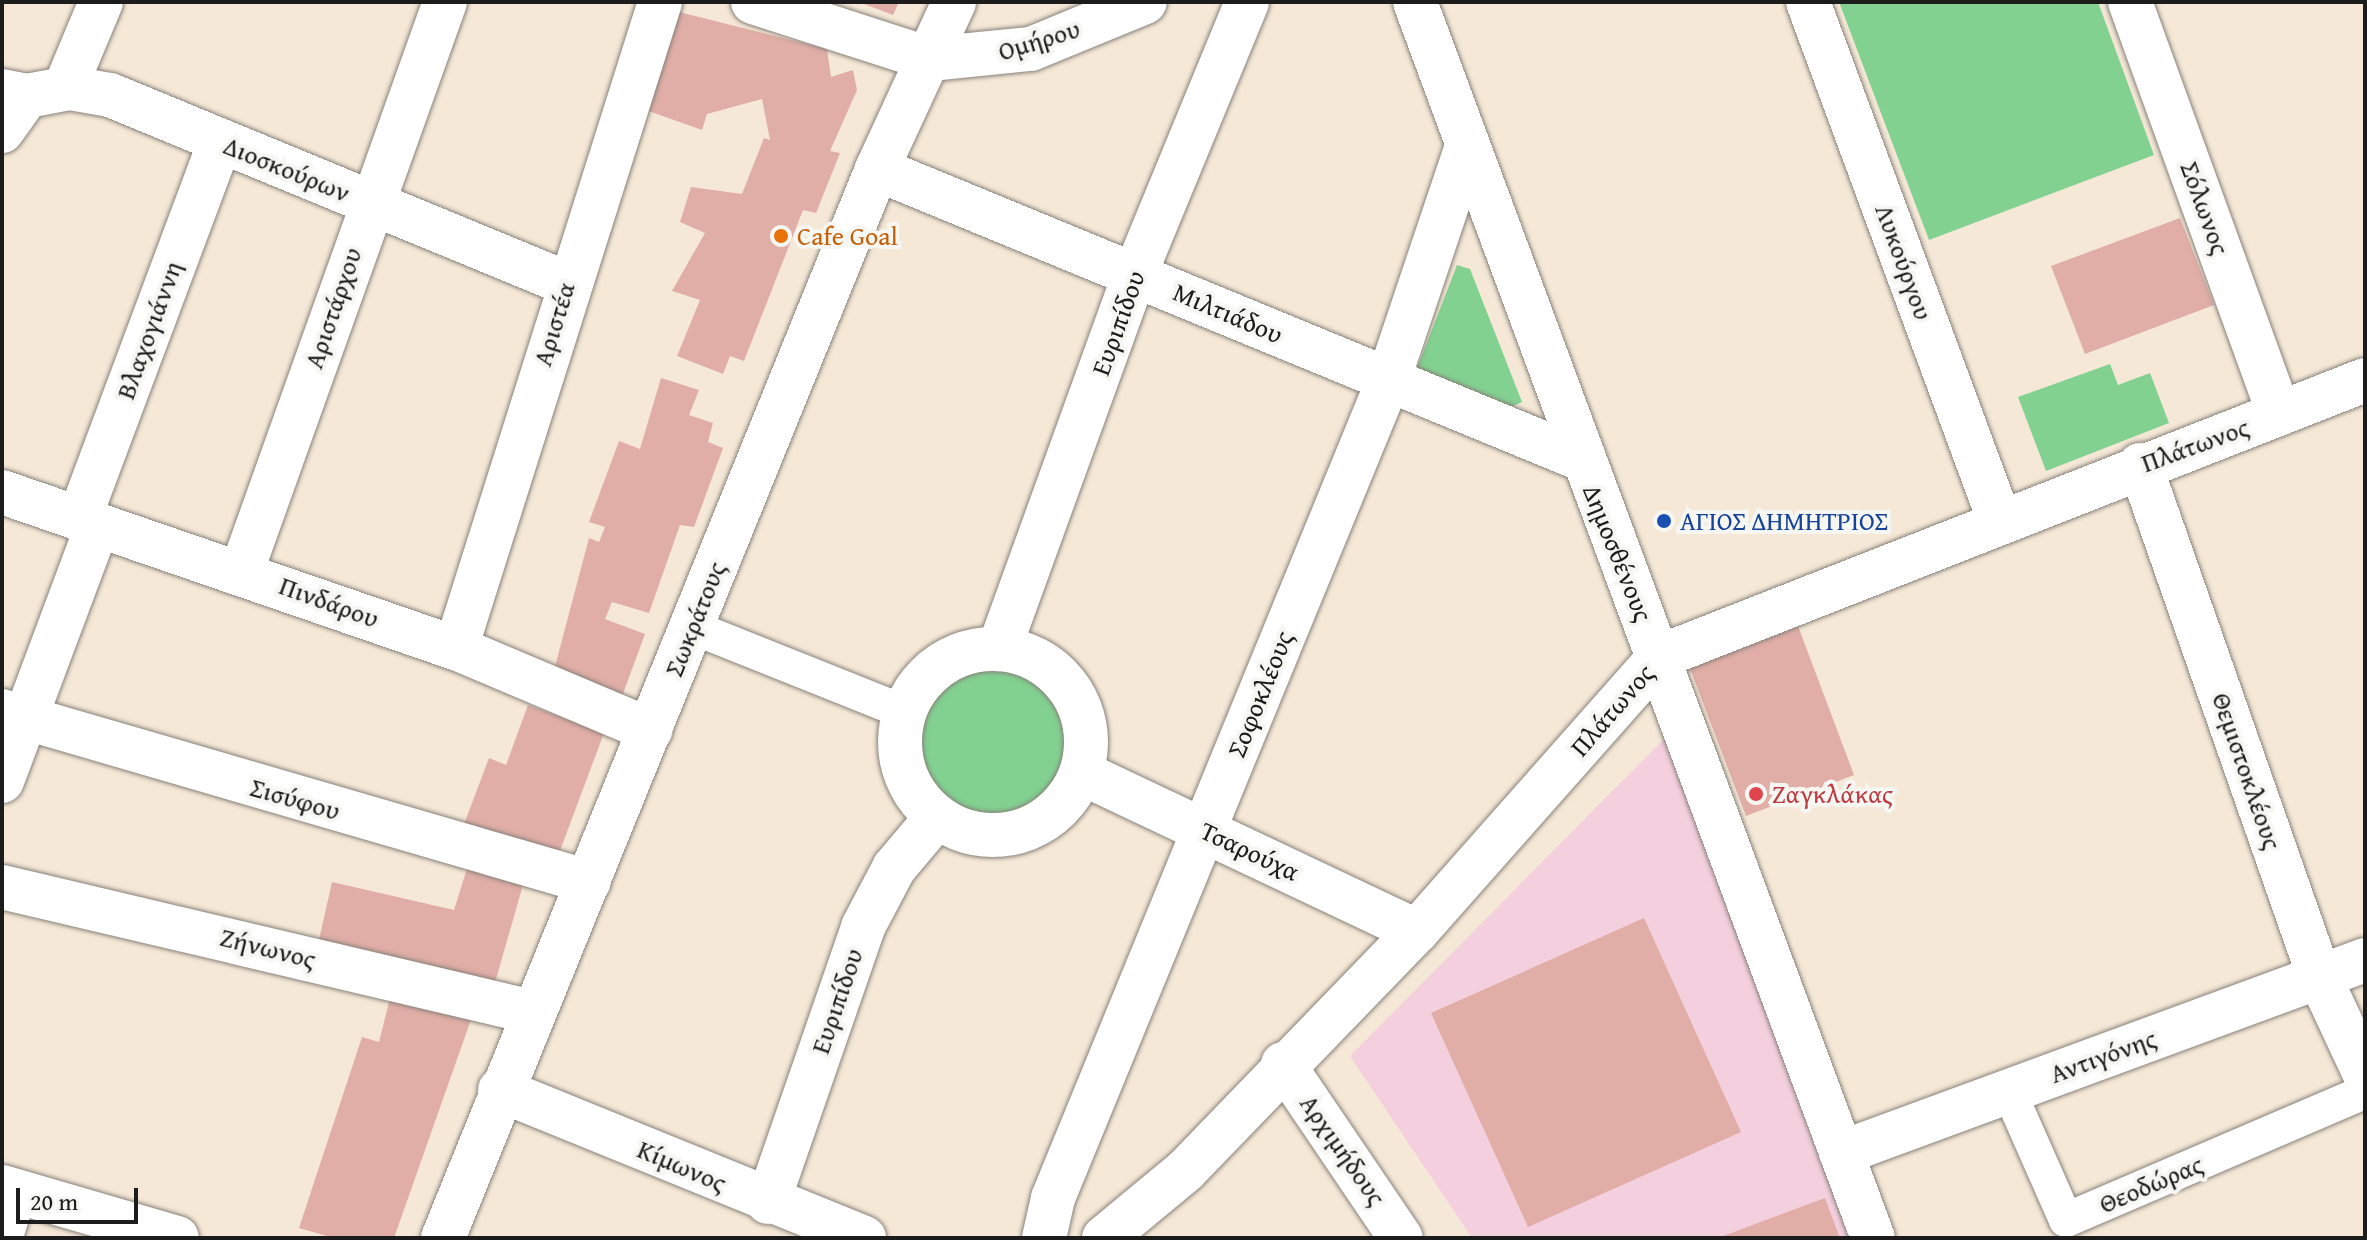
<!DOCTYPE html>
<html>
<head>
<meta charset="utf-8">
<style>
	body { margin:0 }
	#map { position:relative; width:2367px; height:1240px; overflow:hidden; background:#f5e8d7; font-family:"Gentium Book Plus",serif }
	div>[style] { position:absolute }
	.built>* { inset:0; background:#f4cfde }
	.green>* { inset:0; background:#82d191 }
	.round { border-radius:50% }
	.building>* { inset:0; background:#e0aea7 }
	.roads { filter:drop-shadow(0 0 2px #88827a) drop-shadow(0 0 2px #88827a) }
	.pedestrian>* { height:34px; margin:-17px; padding:0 17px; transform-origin:17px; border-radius:17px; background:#fff }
	.minor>* { height:44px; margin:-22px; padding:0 22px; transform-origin:22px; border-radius:22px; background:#fff }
	.minor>.ring { margin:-22px; padding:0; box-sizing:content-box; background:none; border:44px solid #fff; border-radius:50% }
	.tertiary>* { height:44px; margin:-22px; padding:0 22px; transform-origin:22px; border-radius:22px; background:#fff }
	.secondary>* { height:44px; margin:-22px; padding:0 22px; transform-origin:22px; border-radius:22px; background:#fff }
	.dots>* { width:22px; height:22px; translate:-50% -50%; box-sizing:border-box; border:4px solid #f6f6f2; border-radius:50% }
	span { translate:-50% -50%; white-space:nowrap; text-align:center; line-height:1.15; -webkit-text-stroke:8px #f6f6f2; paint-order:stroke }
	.street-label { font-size:26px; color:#1c1c1c }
	.food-label { font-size:26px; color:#c56008 }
	.left { translate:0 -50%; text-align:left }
	.transit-label { font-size:26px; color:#164399 }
	.health-label { font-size:26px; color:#be3a42 }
	.frame { position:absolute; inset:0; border:4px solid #1c1c1c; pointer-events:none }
	.scale { position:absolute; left:16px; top:1188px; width:122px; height:36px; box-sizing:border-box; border:4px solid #1c1c1c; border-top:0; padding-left:10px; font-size:24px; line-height:28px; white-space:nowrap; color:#1c1c1c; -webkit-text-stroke:6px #f6f6f2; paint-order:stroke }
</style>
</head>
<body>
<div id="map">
	<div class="built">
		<div style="clip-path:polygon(1669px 734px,1858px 1238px,1472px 1238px,1350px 1056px)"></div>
	</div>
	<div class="green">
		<div style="clip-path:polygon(1839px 2px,2098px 2px,2154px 155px,1929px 240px)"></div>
		<div style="clip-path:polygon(1457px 265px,1470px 269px,1522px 402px,1509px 408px,1416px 371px)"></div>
		<div style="clip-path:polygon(2110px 364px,2118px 385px,2150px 373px,2169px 423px,2046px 471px,2018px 397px)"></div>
		<div class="round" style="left:915px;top:663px;width:158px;height:158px"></div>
	</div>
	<div class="building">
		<div style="clip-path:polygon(859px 2px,899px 2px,893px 15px)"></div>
		<div style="clip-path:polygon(675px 11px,827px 49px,831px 77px,853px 70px,857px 90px,830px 151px,840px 153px,816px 213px,803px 210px,744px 361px,730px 356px,723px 374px,677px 356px,700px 300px,672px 291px,705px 233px,680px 222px,691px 187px,742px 194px,764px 138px,770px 140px,762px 99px,707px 114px,702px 130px,643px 109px)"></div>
		<div style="clip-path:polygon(2180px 218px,2214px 305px,2085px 354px,2051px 266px)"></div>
		<div style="clip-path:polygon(661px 378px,699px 390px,689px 415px,713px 423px,708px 442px,723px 448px,694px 527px,680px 525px,649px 613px,612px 602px,605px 619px,645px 634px,621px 699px,553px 674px,589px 538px,599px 542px,605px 527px,589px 522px,619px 441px,640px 449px)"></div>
		<div style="clip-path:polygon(1798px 626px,1854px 775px,1746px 816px,1689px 666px)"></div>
		<div style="clip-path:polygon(528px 705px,604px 733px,558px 856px,463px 827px,489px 758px,506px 765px)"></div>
		<div style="clip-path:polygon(470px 859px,525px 878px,494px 986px,318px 944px,332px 882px,454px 910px)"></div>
		<div style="clip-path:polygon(1644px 918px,1741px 1132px,1528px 1227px,1431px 1013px)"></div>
		<div style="clip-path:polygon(392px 990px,474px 1011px,394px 1238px,334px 1238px,299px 1228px,362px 1037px,379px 1042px)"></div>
		<div style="clip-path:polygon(1825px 1198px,1840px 1238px,1718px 1238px)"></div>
	</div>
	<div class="roads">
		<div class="pedestrian">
			<div style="left:692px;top:627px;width:228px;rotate:21.8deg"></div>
			<div style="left:2009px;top:1091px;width:141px;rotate:66.2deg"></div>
			<div style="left:2066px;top:1220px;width:325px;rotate:-23.2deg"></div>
		</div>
		<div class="minor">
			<div style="left:753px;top:2px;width:186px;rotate:17.9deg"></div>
			<div style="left:930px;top:59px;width:101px;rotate:-5.7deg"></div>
			<div style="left:1031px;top:49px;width:123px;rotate:-22.4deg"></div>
			<div style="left:1415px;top:2px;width:1318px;rotate:69.67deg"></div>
			<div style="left:1808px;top:2px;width:554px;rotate:69.73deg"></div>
			<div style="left:2130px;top:2px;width:438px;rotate:70.1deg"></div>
			<div style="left:65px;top:88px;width:93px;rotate:-67.3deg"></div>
			<div style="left:2px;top:91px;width:25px;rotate:11deg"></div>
			<div style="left:27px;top:96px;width:44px;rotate:-10.5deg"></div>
			<div style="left:70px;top:88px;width:41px;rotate:9.9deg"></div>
			<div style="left:110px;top:95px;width:493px;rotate:22.4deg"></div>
			<div style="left:2px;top:131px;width:43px;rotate:-54.5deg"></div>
			<div style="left:877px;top:169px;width:759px;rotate:22.38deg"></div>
			<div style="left:2140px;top:465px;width:541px;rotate:70.69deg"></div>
			<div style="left:2319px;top:976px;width:108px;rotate:64.9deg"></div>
			<div style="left:2px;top:492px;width:480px;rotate:19deg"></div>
			<div style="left:456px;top:648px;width:211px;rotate:22.9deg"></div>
			<div style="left:79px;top:519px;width:403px;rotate:-69.5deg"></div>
			<div style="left:242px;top:570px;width:603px;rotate:-70.33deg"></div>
			<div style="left:456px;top:648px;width:677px;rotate:-72.47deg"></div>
			<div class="ring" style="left:900px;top:649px;width:142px;height:142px"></div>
			<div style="left:999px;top:649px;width:399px;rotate:-70.1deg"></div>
			<div style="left:1135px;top:274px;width:294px;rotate:-67.6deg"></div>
			<div style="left:2px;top:711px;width:611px;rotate:16.24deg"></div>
			<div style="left:1082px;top:773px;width:370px;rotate:25.3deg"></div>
			<div style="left:2px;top:781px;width:271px;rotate:-69.5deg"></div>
			<div style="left:2px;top:887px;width:545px;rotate:13.27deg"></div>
			<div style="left:1283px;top:1064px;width:210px;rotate:55.9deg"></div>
			<div style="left:500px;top:1090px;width:393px;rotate:22.1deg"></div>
			<div style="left:1841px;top:1153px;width:558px;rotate:-20.22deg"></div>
			<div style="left:768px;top:1202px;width:291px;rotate:-70.9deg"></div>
			<div style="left:863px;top:927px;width:67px;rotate:-62.3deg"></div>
			<div style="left:894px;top:868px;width:67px;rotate:-49.9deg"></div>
			<div style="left:2px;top:1233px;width:44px;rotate:-72.8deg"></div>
			<div style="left:1044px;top:1238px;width:41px;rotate:-77.3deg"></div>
			<div style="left:1053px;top:1198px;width:883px;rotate:-67.7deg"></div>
			<div style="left:1388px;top:381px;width:248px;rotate:-71.4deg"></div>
			<div style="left:1104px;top:1238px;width:105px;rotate:-39.6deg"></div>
			<div style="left:1185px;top:1171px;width:334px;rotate:-46deg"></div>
			<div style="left:1417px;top:931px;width:366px;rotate:-48.5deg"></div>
			<div style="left:1659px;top:657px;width:758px;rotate:-21.42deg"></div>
		</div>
		<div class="tertiary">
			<div style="left:2px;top:1187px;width:182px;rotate:16.2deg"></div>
		</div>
		<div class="secondary">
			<div style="left:443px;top:1238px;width:1154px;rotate:-67.9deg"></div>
			<div style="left:877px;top:169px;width:184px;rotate:-65.2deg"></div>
		</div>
	</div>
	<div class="dots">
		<div style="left:781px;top:236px;background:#e8710a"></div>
		<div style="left:1664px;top:521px;background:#1a4fb4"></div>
		<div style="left:1756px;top:794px;background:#e0444e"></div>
	</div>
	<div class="street-label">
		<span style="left:1039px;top:40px;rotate:-17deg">Ομήρου</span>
		<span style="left:287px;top:169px;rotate:22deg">Διοσκούρων</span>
		<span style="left:2205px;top:208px;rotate:70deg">Σόλωνος</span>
		<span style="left:1904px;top:262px;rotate:70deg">Λυκούργου</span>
		<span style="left:333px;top:308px;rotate:-71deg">Αριστάρχου</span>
		<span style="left:1228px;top:313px;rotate:23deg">Μιλτιάδου</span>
		<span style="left:1118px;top:323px;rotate:-70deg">Ευριπίδου</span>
		<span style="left:554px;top:324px;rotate:-73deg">Αριστέα</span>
		<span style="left:149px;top:330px;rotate:-70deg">Βλαχογιάννη</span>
		<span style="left:2195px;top:445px;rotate:-20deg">Πλάτωνος</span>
		<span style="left:1618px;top:553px;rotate:68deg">Δημοσθένους</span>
		<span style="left:329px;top:602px;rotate:20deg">Πινδάρου</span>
		<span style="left:695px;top:619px;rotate:-68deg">Σωκράτους</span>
		<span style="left:1260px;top:694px;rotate:-68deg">Σοφοκλέους</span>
		<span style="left:1612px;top:710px;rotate:-49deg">Πλάτωνος</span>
		<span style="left:2247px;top:771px;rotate:71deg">Θεμιστοκλέους</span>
		<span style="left:295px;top:799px;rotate:16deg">Σισύφου</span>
		<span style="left:1250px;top:851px;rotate:25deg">Τσαρούχα</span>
		<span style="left:268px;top:948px;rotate:14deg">Ζήνωνος</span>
		<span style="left:837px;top:1001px;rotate:-71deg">Ευριπίδου</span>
		<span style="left:2103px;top:1056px;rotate:-20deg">Αντιγόνης</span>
		<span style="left:1343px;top:1150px;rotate:55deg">Αρχιμήδους</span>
		<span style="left:682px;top:1166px;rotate:23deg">Κίμωνος</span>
		<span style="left:2151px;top:1184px;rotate:-23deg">Θεοδώρας</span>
	</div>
	<div class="food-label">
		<span class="left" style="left:797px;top:236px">Cafe Goal</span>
	</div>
	<div class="transit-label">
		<span class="left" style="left:1680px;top:521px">ΑΓΙΟΣ ΔΗΜΗΤΡΙΟΣ</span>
	</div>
	<div class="health-label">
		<span class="left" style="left:1772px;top:794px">Ζαγκλάκας</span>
	</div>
	<div class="frame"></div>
	<div class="scale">20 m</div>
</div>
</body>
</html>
